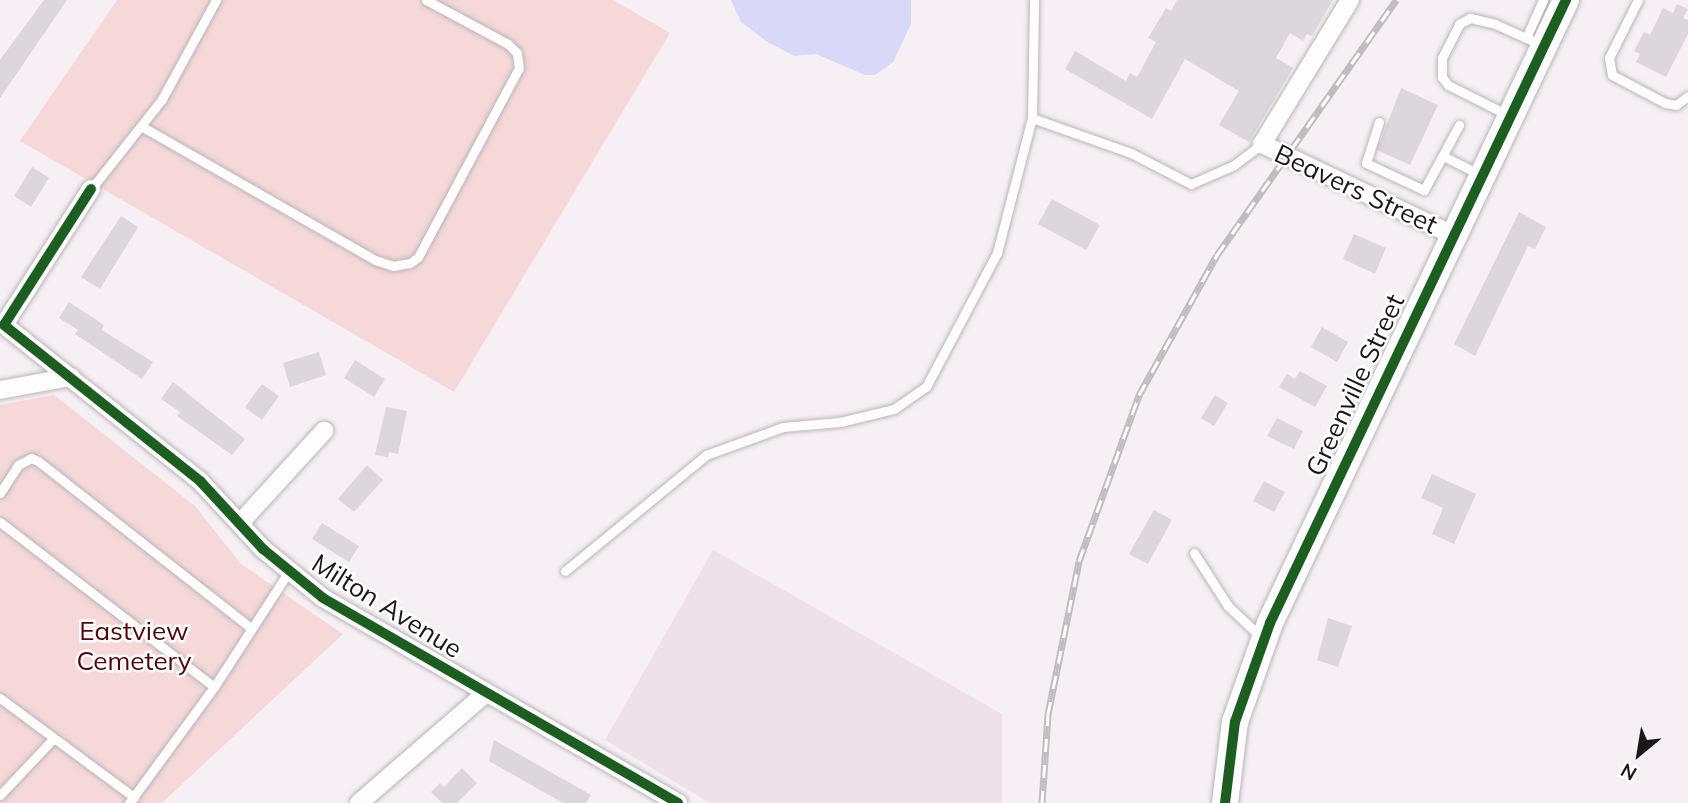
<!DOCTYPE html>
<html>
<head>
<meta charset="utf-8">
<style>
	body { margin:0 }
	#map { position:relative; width:1688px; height:803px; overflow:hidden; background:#f6f0f5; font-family:Mulish,sans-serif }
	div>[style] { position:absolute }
	.built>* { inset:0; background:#eee1ea }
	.green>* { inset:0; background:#f5d8d7 }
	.water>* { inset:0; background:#d9d8f9 }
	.building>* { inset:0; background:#dbd7dc }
	.roads { filter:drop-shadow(0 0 2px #bab5b9) drop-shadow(0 0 2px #bab5b9) }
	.service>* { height:9px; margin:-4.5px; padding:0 4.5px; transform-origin:4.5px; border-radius:4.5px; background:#fefdfe }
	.minor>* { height:18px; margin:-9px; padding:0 9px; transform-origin:9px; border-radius:9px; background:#fefdfe }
	.primary>* { height:26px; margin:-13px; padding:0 13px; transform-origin:13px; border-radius:13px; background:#fefdfe }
	.rail>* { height:7px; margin-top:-3.5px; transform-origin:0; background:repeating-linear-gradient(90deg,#fff 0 13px,#bfbdbf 0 26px); box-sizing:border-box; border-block:2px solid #bfbdbf }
	.cycleway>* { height:10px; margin:-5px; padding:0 5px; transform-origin:5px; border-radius:5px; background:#1b5e20 }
	span { translate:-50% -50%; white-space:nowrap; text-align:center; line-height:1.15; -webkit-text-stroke:5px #fff; paint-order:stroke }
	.street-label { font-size:26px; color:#1a1619 }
	.park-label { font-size:26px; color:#530408 }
	.north { position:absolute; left:1604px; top:719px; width:70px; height:70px; -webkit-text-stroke:5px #fff; paint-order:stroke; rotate:210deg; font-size:19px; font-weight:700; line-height:28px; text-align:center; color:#1a1619 }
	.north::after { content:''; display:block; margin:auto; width:24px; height:32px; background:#1a1619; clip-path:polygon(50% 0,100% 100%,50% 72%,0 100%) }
</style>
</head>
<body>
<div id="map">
	<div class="built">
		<div style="clip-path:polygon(713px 550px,1002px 714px,1002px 803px,710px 803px,605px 740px)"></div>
	</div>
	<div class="green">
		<div style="clip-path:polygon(117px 0,613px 0,670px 33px,454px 392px,20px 141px)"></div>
		<div style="clip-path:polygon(54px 395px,195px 506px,241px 564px,343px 634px,162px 803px,0 803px,0 405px)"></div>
	</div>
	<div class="water">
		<div style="clip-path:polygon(731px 0,911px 0,911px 24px,893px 62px,875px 75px,865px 75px,816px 54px,794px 56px,766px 41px,741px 22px)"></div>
	</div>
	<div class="building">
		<div style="clip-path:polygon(44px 0,67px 0,0 98px,0 60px)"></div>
		<div style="clip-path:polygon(1177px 0,1333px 0,1312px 36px,1307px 34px,1303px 41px,1290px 33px,1276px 58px,1293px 68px,1249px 142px,1219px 125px,1239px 91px,1185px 59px,1152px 119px,1065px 69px,1075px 51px,1126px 81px,1130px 73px,1137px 77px,1156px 42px,1148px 38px,1166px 8px,1171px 11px)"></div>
		<div style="clip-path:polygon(1677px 4px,1688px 9px,1683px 18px,1688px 20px,1688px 34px,1666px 77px,1636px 62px,1640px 54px,1634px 51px,1644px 32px,1650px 35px,1663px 8px,1673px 13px)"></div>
		<div style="clip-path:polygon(1401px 88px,1438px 105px,1410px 165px,1377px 150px)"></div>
		<div style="clip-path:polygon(32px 167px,49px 178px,31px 207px,14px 196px)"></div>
		<div style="clip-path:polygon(1052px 199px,1100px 225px,1086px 250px,1038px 224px)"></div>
		<div style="clip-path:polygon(1519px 212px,1546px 227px,1535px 249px,1528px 246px,1475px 356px,1454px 344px)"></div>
		<div style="clip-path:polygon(121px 216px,138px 227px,100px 289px,81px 277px)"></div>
		<div style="clip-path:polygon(1354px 234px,1386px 248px,1375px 274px,1343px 259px)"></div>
		<div style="clip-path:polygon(69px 302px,104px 325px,102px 330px,153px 362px,142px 379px,75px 334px,78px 330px,59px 318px)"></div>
		<div style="clip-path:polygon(1322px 327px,1348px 342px,1337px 362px,1311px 347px)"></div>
		<div style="clip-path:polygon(319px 352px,326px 375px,290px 387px,283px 363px)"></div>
		<div style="clip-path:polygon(355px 360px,385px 379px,374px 397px,344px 378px)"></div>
		<div style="clip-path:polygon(1300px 371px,1327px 386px,1315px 407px,1279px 387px,1287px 374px,1295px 379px)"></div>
		<div style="clip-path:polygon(173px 382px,245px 439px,232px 455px,177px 416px,180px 412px,161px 399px)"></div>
		<div style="clip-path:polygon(262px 384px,279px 396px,262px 420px,245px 407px)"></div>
		<div style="clip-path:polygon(1215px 395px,1228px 403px,1214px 426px,1201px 418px)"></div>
		<div style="clip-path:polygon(386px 407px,407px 411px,398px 454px,389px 452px,388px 457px,375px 455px)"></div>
		<div style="clip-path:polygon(1277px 418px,1303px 431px,1294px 449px,1267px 436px)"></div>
		<div style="clip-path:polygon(367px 465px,383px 480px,354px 512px,338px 499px)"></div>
		<div style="clip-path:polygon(1432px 474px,1476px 494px,1454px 544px,1432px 534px,1443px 508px,1421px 498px)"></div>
		<div style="clip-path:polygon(1264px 481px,1285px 492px,1274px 512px,1253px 501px)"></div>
		<div style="clip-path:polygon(1154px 510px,1172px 520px,1148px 564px,1129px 554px)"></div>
		<div style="clip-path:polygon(322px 523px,359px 546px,349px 562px,312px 539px)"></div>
		<div style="clip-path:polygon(1328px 618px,1352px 626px,1338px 667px,1317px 660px)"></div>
		<div style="clip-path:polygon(494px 740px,591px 795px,586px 803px,563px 803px,489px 761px)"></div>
		<div style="clip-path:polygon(462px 768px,477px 783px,457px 803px,442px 803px,431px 792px,440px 783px,444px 787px)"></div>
	</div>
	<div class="roads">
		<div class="service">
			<div style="left:1638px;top:0;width:65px;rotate:116.6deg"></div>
			<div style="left:1609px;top:58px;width:17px;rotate:80deg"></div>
			<div style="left:1612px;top:75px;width:60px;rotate:27.8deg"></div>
			<div style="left:1665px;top:103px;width:11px;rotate:10deg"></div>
			<div style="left:1676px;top:105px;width:15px;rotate:-37deg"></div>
			<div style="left:1526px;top:38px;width:42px;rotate:-65.9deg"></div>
			<div style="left:1508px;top:115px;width:67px;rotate:-153.4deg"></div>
			<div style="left:1448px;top:85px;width:10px;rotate:-127deg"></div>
			<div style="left:1442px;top:77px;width:19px;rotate:-90deg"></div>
			<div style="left:1442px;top:58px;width:38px;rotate:-63deg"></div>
			<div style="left:1459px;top:24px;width:13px;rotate:-29deg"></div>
			<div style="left:1470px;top:18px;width:26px;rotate:13deg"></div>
			<div style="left:1495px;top:24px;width:51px;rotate:24.1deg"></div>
			<div style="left:1032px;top:118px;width:105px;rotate:19.5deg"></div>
			<div style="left:1131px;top:153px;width:68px;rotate:27.3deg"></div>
			<div style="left:1191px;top:184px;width:47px;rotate:-23.8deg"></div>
			<div style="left:1234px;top:165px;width:35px;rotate:-37deg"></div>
			<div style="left:1379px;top:122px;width:43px;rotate:107.6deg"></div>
			<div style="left:1366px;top:163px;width:64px;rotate:25deg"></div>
			<div style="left:1424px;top:190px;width:74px;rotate:-61.7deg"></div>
			<div style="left:141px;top:126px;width:270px;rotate:29.8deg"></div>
			<div style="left:375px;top:260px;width:19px;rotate:18deg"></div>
			<div style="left:393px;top:266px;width:17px;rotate:-10deg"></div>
			<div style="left:410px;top:263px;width:10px;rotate:-37deg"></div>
			<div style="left:418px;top:257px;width:214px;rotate:-61.9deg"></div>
			<div style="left:519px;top:68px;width:15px;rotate:-98deg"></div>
			<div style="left:517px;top:53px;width:13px;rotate:-135deg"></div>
			<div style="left:508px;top:44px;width:93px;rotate:-151.8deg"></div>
			<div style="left:1443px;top:156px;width:40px;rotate:26.6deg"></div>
			<div style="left:91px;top:189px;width:115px;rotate:-51.7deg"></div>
			<div style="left:162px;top:99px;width:113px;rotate:-61.4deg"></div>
			<div style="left:0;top:493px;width:33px;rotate:-57deg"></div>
			<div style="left:18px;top:465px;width:15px;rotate:-28deg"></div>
			<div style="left:31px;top:458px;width:8px;rotate:23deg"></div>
			<div style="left:38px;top:461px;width:271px;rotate:38.1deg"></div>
			<div style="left:0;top:522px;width:270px;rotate:37.6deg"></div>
			<div style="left:1194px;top:553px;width:63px;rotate:57.3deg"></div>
			<div style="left:1228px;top:606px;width:44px;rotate:43.2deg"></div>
			<div style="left:565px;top:571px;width:183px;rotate:-39.4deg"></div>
			<div style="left:706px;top:455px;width:82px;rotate:-20deg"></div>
			<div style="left:783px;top:427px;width:57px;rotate:-5deg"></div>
			<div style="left:840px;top:422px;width:56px;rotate:-13.5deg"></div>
			<div style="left:894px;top:409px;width:39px;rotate:-35deg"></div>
			<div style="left:926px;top:387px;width:152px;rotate:-62.1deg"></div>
			<div style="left:997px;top:253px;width:139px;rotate:-75.5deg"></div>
			<div style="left:1032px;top:118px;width:118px;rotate:-89deg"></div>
			<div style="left:0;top:698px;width:167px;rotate:36.5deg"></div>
			<div style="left:0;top:795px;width:76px;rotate:-46.6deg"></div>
			<div style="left:129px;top:803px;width:144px;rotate:-53.8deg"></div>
			<div style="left:214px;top:687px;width:138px;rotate:-57.1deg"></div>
		</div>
		<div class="minor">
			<div style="left:1350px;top:0;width:169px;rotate:121.4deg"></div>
			<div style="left:1262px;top:144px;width:209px;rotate:25.5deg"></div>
			<div style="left:91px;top:189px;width:161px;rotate:122.6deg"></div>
			<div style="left:4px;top:325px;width:251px;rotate:38.5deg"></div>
			<div style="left:200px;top:481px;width:93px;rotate:47.2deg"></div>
			<div style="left:263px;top:549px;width:77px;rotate:39.2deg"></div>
			<div style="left:323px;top:598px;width:410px;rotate:30deg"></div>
			<div style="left:0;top:390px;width:72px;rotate:-10.4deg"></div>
			<div style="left:240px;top:523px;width:125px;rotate:-47.6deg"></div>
			<div style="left:359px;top:803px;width:168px;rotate:-40.9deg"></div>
		</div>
		<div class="primary">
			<div style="left:1225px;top:803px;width:82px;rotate:-83deg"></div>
			<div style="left:1235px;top:722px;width:105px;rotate:-70.5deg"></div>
			<div style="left:1270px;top:623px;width:690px;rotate:-64.59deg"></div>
		</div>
	</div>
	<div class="rail">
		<div style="left:1042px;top:803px;width:89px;rotate:-86.1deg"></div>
		<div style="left:1048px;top:714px;width:156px;rotate:-78.5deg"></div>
		<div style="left:1079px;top:561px;width:177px;rotate:-70.1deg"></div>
		<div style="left:1139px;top:395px;width:160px;rotate:-60.9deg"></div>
		<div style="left:1217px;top:255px;width:312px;rotate:-54.9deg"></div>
	</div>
	<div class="cycleway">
		<div style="left:91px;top:189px;width:161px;rotate:122.6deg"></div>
		<div style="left:4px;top:325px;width:251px;rotate:38.5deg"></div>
		<div style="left:200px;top:481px;width:93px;rotate:47.2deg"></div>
		<div style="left:263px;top:549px;width:77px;rotate:39.2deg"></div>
		<div style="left:323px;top:598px;width:410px;rotate:30deg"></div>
		<div style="left:1225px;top:803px;width:82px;rotate:-83deg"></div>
		<div style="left:1235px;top:722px;width:105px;rotate:-70.5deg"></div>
		<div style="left:1270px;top:623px;width:690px;rotate:-64.59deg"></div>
	</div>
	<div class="street-label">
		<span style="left:1356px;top:189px;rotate:25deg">Beavers Street</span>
		<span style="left:1355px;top:385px;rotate:-65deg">Greenville Street</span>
		<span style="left:387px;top:606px;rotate:32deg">Milton Avenue</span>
	</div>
	<div class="park-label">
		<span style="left:134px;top:646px">Eastview<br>Cemetery</span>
	</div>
	<div class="north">N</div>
</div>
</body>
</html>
